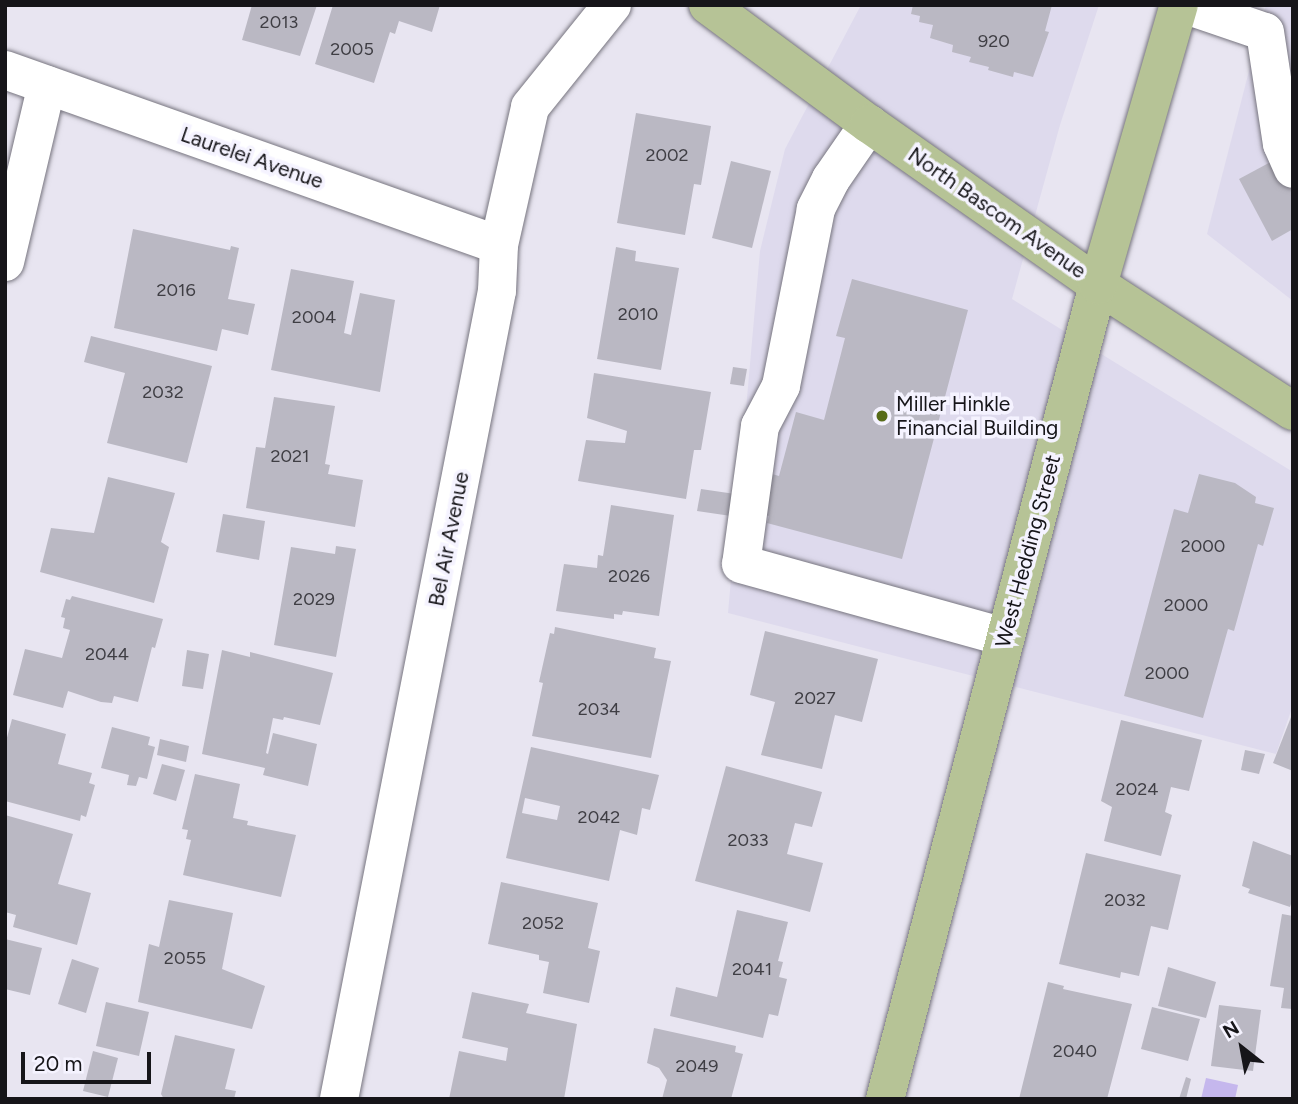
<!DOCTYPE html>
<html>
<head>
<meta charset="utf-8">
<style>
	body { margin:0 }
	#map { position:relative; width:1298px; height:1104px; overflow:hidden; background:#e8e5f1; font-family:Figtree,sans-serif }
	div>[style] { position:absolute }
	.built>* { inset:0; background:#dedaed }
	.water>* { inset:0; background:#c5b7ed }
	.building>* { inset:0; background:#bab8c3 }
	.roads { filter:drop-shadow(0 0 2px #77757f) drop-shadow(0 0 2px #77757f) }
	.minor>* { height:38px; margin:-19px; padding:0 19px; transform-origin:19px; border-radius:19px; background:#fff }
	.major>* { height:38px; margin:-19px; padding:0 19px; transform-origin:19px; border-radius:19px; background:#b6c396 }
	.dots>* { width:19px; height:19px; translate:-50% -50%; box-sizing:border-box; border:4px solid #f5f3ff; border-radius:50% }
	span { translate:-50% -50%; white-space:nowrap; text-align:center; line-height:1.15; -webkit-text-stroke:7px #f5f3ff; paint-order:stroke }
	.number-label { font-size:18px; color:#3f3e44 }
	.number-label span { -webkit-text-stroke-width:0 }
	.street-label { font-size:21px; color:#161519 }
	.poi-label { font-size:21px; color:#161519 }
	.left { translate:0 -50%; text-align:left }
	.frame { position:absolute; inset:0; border:7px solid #161519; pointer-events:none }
	.north { position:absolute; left:1207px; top:1013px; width:70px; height:70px; -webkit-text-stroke:5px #f5f3ff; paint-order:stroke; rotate:329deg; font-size:19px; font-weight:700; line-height:28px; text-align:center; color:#161519 }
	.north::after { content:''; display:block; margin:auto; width:24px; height:32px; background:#161519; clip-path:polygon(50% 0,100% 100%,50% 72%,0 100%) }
	.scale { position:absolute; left:21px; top:1052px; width:130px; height:32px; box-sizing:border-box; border:4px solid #161519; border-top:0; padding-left:9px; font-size:21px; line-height:24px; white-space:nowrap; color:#161519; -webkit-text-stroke:5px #f5f3ff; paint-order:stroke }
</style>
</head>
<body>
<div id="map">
	<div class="built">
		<div style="clip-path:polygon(861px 5px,1099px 5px,1060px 125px,1012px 299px,1293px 472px,1293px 705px,1276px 754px,728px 613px,760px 251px,785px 149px)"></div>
		<div style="clip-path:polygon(1266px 5px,1293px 5px,1293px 301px,1207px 234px)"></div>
	</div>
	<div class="water">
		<div style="clip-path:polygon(1206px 1078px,1238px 1085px,1235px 1099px,1201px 1099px)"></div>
	</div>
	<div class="building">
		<div style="clip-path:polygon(252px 5px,317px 5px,300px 56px,242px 40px)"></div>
		<div style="clip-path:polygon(333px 5px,440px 5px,432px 32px,399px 21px,395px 34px,390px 32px,374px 83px,315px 64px)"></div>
		<div style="clip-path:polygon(913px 5px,1052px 5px,1045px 31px,1049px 32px,1033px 77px,1014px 72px,1013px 77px,988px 70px,989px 67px,969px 62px,971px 57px,952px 52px,953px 45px,930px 38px,933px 25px,919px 22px,920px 16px,911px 14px)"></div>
		<div style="clip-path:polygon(636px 113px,711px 126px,701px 185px,694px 184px,685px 235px,617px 223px)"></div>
		<div style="clip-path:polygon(1293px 150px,1293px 229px,1272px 241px,1239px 179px)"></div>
		<div style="clip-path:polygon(731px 161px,771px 171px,752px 248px,712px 238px)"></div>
		<div style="clip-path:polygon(133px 229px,230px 250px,231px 246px,239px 248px,228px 299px,255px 304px,248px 335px,222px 329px,217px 351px,114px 328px)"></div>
		<div style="clip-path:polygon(616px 247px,636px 251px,635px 261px,679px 268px,661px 370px,597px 359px)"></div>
		<div style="clip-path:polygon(291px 269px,354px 281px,344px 333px,351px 335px,360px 293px,395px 300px,380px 392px,271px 370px)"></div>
		<div style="clip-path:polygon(852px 279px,968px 310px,902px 559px,767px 523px,769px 516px,761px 514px,772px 474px,779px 476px,796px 412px,824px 420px,845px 338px,836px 336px)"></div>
		<div style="clip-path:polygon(91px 336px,212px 366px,187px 463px,107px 443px,125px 373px,84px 362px)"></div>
		<div style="clip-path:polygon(733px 367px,747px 369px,744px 386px,730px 384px)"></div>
		<div style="clip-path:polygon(594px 373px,711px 392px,701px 450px,694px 450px,686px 499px,578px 481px,586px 440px,625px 443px,627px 431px,587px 418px)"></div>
		<div style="clip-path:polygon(274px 397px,335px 406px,325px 464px,330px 465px,328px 474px,363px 480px,355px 527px,246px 508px,256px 447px,265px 448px)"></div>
		<div style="clip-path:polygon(1199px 474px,1235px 483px,1256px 497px,1255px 503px,1274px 508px,1263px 546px,1258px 544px,1234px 631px,1228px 629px,1203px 718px,1124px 696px,1174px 509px,1188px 513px)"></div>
		<div style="clip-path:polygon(108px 477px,175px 493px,161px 542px,169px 547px,154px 603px,40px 572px,51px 528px,94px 533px)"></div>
		<div style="clip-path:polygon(701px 489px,735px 494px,731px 516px,697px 511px)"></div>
		<div style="clip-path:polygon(611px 505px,674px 515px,659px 616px,623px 611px,622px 615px,614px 614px,614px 619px,556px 611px,564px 564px,597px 568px,598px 555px,603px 556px)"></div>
		<div style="clip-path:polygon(223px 514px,265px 521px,259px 560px,216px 552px)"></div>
		<div style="clip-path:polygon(336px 546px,356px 549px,336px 657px,274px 645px,291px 547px,335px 554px)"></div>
		<div style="clip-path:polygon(72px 596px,163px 619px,155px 648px,152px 647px,138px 702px,114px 696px,112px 703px,101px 702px,68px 691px,63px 708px,13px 695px,25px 649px,62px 658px,70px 630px,63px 628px,65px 618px,61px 617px,66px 599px,70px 600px)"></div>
		<div style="clip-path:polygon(555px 627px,656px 648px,654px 658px,671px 661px,651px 758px,532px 736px,543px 683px,539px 682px,550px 633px,554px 634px)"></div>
		<div style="clip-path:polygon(765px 631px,878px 659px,862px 722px,835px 715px,822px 769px,761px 755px,775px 702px,750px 695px)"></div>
		<div style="clip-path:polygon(187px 650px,209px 654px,203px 689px,182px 686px)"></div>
		<div style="clip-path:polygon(222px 650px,250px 657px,250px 652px,333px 673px,320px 725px,284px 717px,283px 720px,273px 718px,266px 753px,268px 754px,273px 733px,317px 744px,308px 786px,263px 775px,265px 768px,202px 754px)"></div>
		<div style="clip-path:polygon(1293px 712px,1293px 771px,1273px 763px)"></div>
		<div style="clip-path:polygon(12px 719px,66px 734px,58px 764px,92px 773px,89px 783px,95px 785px,86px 817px,81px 815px,80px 821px,5px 801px,5px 745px)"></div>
		<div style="clip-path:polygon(1121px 720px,1202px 740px,1189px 791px,1171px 787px,1165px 812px,1172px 815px,1161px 856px,1104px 841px,1112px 807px,1101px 801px)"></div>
		<div style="clip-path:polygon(112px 727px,150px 737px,148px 745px,155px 747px,147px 779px,139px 777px,136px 786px,127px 785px,129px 775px,101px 768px)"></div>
		<div style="clip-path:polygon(160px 739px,189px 746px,186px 762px,157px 755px)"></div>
		<div style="clip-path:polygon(evenodd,531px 747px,659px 775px,650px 810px,642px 808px,637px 835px,620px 830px,609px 881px,506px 858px,531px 747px,525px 798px,560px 806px,557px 820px,522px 813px,525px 798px)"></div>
		<div style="clip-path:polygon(1245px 750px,1265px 754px,1259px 774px,1241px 770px)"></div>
		<div style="clip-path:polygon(162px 764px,185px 770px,176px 801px,153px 794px)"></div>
		<div style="clip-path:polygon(726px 766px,822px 792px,812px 827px,795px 823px,787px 854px,823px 863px,810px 912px,695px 881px)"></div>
		<div style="clip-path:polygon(195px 774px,240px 784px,233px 818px,248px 821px,247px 825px,296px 835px,281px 897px,183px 875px,191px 840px,186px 839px,188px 830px,182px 829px)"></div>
		<div style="clip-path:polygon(5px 815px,73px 834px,58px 884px,91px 893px,77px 945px,13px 927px,16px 915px,5px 912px)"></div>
		<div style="clip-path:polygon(1253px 841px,1293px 856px,1293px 898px,1290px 907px,1248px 893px,1250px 889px,1242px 886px)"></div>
		<div style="clip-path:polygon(1086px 853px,1181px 875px,1168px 930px,1151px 926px,1139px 976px,1121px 972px,1120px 978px,1059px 964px)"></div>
		<div style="clip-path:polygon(501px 882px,598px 903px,588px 948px,600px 951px,589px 1003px,543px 993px,549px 962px,539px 960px,539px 955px,488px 944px)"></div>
		<div style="clip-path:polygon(169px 900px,233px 913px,222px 969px,265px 986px,252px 1029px,138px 1002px,149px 944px,159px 947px)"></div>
		<div style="clip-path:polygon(737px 910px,788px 922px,778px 961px,783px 962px,779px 977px,787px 979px,778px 1016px,769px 1014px,763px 1038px,670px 1016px,676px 987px,717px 997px)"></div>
		<div style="clip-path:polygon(1282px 914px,1293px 916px,1293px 1009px,1281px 1008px,1284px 988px,1270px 986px)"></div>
		<div style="clip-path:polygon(5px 939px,42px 948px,30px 995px,5px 989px)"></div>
		<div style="clip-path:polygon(72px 959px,99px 968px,86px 1013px,58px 1004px)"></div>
		<div style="clip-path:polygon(1168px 967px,1216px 982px,1206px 1018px,1158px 1006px)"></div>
		<div style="clip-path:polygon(1048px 982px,1064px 986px,1063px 989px,1132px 1004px,1107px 1099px,1019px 1099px)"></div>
		<div style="clip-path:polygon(472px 992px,529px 1004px,526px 1013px,577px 1024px,564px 1099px,449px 1099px,459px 1051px,506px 1061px,508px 1048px,462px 1038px)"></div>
		<div style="clip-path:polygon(106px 1002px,149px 1012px,139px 1056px,96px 1046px)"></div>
		<div style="clip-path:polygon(1219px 1005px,1261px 1010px,1253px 1071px,1211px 1066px)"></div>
		<div style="clip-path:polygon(1152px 1007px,1200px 1019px,1188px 1061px,1141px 1049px)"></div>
		<div style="clip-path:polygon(654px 1028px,736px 1046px,735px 1052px,743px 1054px,731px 1099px,662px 1099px,667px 1080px,659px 1068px,647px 1063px)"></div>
		<div style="clip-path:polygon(175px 1035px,235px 1049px,225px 1089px,236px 1091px,234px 1099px,164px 1099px,161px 1094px)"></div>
		<div style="clip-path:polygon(93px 1051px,118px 1058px,108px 1097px,83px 1091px)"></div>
		<div style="clip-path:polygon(1186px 1077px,1191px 1079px,1186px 1099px,1179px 1099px)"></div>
	</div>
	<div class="roads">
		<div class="minor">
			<div style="left:1186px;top:5px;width:83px;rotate:18.9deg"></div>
			<div style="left:1265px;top:32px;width:113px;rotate:81.4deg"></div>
			<div style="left:1282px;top:144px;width:27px;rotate:66deg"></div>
			<div style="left:5px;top:70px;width:524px;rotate:19.51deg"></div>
			<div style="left:869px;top:124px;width:67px;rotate:124.6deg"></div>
			<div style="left:831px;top:179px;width:34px;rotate:117deg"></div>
			<div style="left:816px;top:209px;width:180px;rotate:101.2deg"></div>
			<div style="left:781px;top:386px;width:45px;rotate:117.7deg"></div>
			<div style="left:760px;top:426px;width:139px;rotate:97.8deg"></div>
			<div style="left:741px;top:564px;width:274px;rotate:15.5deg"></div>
			<div style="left:5px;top:262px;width:182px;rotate:-76.7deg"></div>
			<div style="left:339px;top:1099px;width:823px;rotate:-78.94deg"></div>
			<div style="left:497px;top:291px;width:46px;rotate:-87.5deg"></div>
			<div style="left:499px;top:245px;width:141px;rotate:-77.3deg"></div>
			<div style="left:530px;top:107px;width:131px;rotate:-51.2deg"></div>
		</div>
		<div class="major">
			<div style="left:708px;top:5px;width:200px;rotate:36.5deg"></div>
			<div style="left:869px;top:124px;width:280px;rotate:35.1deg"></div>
			<div style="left:1098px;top:285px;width:232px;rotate:32.9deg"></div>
			<div style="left:885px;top:1099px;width:841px;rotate:-75.34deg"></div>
			<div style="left:1098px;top:285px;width:291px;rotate:-73.9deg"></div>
		</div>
	</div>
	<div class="dots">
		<div style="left:882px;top:416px;background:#576b19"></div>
	</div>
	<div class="number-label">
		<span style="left:279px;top:22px">2013</span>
		<span style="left:994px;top:41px">920</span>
		<span style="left:352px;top:49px">2005</span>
		<span style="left:667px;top:155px">2002</span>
		<span style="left:176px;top:290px">2016</span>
		<span style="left:638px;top:314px">2010</span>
		<span style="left:314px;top:317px">2004</span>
		<span style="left:163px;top:392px">2032</span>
		<span style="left:290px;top:456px">2021</span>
		<span style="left:1203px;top:546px">2000</span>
		<span style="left:629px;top:576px">2026</span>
		<span style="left:314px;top:599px">2029</span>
		<span style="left:1186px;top:605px">2000</span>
		<span style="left:107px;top:654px">2044</span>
		<span style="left:1167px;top:673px">2000</span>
		<span style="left:815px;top:698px">2027</span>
		<span style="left:599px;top:709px">2034</span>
		<span style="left:1137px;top:789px">2024</span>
		<span style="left:599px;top:817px">2042</span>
		<span style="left:748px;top:840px">2033</span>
		<span style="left:1125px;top:900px">2032</span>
		<span style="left:543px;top:923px">2052</span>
		<span style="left:185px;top:958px">2055</span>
		<span style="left:752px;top:969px">2041</span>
		<span style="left:1075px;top:1051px">2040</span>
		<span style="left:697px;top:1066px">2049</span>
	</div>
	<div class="street-label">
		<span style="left:252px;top:158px;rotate:19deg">Laurelei Avenue</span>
		<span style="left:997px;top:213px;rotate:35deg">North Bascom Avenue</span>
		<span style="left:449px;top:539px;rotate:-79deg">Bel Air Avenue</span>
		<span style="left:1028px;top:551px;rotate:-75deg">West Hedding Street</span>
	</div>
	<div class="poi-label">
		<span class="left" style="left:896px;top:416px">Miller Hinkle<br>Financial Building</span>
	</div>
	<div class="frame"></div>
	<div class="north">N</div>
	<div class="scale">20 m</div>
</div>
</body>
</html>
